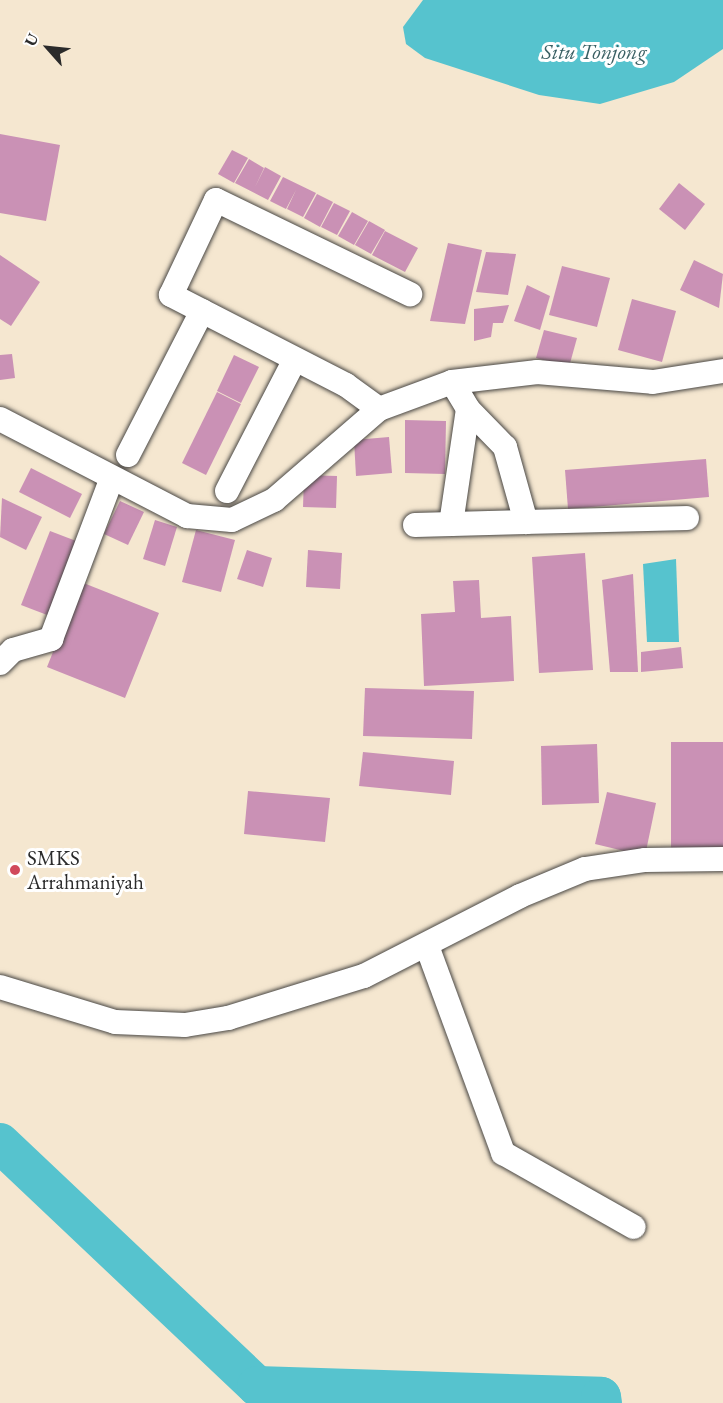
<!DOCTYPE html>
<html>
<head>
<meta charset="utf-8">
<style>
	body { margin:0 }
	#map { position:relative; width:723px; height:1403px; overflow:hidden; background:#f5e7d0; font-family:"EB Garamond",serif }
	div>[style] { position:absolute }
	.water>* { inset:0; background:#56c3ce }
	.river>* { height:40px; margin:-20px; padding:0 20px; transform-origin:20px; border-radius:20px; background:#56c3ce }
	.building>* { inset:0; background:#ca91b5 }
	.roads { filter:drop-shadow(0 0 2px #494744) drop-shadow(0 0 2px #494744) }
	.minor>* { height:24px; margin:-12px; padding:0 12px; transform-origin:12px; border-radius:12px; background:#fff }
	.dots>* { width:16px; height:16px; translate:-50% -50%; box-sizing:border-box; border:3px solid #fff; border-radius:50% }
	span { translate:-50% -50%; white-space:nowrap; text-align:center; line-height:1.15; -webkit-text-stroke:6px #fff; paint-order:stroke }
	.poi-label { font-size:21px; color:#2b2b2b }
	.left { translate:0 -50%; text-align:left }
	.water-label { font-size:22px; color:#3a6064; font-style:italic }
	.north { position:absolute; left:18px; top:18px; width:60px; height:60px; -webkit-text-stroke:4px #fff; paint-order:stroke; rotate:297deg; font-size:16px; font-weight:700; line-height:24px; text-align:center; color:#2b2b2b }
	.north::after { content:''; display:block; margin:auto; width:21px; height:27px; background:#2b2b2b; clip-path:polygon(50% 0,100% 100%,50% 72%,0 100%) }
</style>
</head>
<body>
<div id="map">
	<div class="water">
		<div style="clip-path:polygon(423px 0,723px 0,723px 49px,674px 82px,600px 104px,539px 95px,425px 58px,406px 44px,403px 27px)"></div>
		<div style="clip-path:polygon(676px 559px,679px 642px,647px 642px,643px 564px)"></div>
	</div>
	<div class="river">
		<div style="left:0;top:1143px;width:354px;rotate:43.4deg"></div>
		<div style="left:257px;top:1386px;width:344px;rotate:1.8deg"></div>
		<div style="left:601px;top:1397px;width:6px;rotate:81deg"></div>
	</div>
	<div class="building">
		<div style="clip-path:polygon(0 134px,60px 145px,46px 221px,0 213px)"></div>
		<div style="clip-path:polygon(232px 150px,248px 158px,234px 183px,218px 174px)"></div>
		<div style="clip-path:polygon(249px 159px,264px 168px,255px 187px,265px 167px,281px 176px,268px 200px,235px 183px)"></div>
		<div style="clip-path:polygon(283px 177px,316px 193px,303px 217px,287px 209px,296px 190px,286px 209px,270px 201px)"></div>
		<div style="clip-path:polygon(679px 183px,705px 204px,685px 230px,659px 209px)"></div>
		<div style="clip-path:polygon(317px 194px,333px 202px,320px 227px,304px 218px)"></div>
		<div style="clip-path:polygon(334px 203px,350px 211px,337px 235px,321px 227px)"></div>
		<div style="clip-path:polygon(352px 212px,368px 221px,354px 245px,338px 236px)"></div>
		<div style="clip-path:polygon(369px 221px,385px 230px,371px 254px,355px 245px)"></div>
		<div style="clip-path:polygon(385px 231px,418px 248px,405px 272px,372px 255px)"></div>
		<div style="clip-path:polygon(448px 243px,482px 250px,465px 324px,430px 321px)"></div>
		<div style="clip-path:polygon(486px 252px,516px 254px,508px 295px,476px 292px)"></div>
		<div style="clip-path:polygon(0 255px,40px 282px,11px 326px,0 319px)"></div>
		<div style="clip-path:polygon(694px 260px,723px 274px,719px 308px,680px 290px)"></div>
		<div style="clip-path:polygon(562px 266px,610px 278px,597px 327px,549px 315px)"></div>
		<div style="clip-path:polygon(527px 285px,550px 296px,540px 330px,514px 321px)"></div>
		<div style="clip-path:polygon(632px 299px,676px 311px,662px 362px,618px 350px)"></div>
		<div style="clip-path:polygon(509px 305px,503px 323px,493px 323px,491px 337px,474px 341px,474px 309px)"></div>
		<div style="clip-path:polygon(544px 330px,577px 338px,569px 367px,536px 358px)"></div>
		<div style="clip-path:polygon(12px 354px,15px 378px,0 380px,0 355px)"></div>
		<div style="clip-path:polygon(234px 355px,259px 367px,241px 403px,217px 391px)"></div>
		<div style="clip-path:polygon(217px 392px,241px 404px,206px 475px,182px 463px)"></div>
		<div style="clip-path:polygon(405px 420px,446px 421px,445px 474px,405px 473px)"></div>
		<div style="clip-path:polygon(389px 437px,392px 473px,356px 476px,354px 440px)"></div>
		<div style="clip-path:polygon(706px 459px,709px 497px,568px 509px,565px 470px)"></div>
		<div style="clip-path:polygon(31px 468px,82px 494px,70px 518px,19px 492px)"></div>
		<div style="clip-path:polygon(304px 475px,337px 476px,336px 508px,303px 507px)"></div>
		<div style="clip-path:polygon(2px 498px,42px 517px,26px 550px,0 537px)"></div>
		<div style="clip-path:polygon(120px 501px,144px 512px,128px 545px,104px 534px)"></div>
		<div style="clip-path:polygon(155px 520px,177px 527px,165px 566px,143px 559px)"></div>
		<div style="clip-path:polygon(196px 530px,235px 540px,221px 592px,182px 582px)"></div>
		<div style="clip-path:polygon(50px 531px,84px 544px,55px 618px,21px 605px)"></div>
		<div style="clip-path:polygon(247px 550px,272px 558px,263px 587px,237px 579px)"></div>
		<div style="clip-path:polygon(308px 550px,342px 553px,340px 589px,306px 587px)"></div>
		<div style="clip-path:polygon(585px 553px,593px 670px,539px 673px,532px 557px)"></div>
		<div style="clip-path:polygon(633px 574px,638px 672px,610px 672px,602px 580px)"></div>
		<div style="clip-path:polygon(479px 580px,481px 618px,511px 616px,514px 681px,424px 686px,421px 614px,455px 612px,453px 581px)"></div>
		<div style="clip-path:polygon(81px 582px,159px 613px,125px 698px,47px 667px)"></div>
		<div style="clip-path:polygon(681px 647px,683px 668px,641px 672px,641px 652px)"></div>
		<div style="clip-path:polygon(365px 688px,474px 691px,472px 739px,363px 736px)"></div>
		<div style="clip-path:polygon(671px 742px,723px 742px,723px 850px,671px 850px)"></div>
		<div style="clip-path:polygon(597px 744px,599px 803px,542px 805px,541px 746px)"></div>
		<div style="clip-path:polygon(363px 752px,454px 761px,451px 795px,359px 786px)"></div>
		<div style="clip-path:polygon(248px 791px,330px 798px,325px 842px,244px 834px)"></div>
		<div style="clip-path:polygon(607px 792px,656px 803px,645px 856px,595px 844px)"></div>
	</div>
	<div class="roads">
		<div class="minor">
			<div style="left:452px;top:382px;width:31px;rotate:59deg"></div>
			<div style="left:468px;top:409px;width:53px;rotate:45.8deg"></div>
			<div style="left:505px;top:447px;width:78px;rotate:74.4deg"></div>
			<div style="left:526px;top:522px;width:161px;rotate:-1.4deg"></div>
			<div style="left:379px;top:409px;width:41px;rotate:-144deg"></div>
			<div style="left:346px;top:385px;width:197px;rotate:-152.8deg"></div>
			<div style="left:171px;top:295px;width:105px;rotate:-64.7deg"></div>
			<div style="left:216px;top:200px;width:216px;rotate:25.9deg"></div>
			<div style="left:0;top:419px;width:211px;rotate:27.4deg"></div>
			<div style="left:187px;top:516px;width:45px;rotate:5.1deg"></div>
			<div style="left:232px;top:520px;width:47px;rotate:-25.5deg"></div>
			<div style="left:274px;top:500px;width:139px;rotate:-40.9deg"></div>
			<div style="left:379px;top:409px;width:78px;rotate:-20.3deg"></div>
			<div style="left:452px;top:382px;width:86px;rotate:-6.7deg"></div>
			<div style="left:537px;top:372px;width:116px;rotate:4.9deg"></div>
			<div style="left:653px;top:382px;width:71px;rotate:-8.9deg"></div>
			<div style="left:128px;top:455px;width:162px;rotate:-62.8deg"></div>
			<div style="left:227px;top:491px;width:148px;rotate:-62.7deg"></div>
			<div style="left:451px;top:524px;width:116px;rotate:-81.6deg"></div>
			<div style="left:415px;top:525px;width:111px;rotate:-1.5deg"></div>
			<div style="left:0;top:663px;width:18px;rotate:-45deg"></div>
			<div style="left:13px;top:650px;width:40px;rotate:-16deg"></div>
			<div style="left:51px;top:639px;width:170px;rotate:-69.3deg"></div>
			<div style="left:427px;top:946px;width:221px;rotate:69.8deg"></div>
			<div style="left:503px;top:1153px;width:150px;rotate:29.5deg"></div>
			<div style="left:0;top:987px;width:120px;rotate:16.9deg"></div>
			<div style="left:115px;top:1022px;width:70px;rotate:2.5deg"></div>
			<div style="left:185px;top:1025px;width:44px;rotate:-9.2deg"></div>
			<div style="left:228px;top:1018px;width:142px;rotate:-17.2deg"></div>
			<div style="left:364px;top:976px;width:175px;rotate:-27.1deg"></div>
			<div style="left:520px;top:896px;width:70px;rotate:-22.6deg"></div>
			<div style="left:585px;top:869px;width:61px;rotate:-8.5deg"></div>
			<div style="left:645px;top:860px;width:78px;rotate:-0.7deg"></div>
		</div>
	</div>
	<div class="dots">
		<div style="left:15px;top:870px;background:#d1495b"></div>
	</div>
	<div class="poi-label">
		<span class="left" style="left:27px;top:870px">SMKS<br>Arrahmaniyah</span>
	</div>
	<div class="water-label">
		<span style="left:594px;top:52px">Situ Tonjong</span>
	</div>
	<div class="north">U</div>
</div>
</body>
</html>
